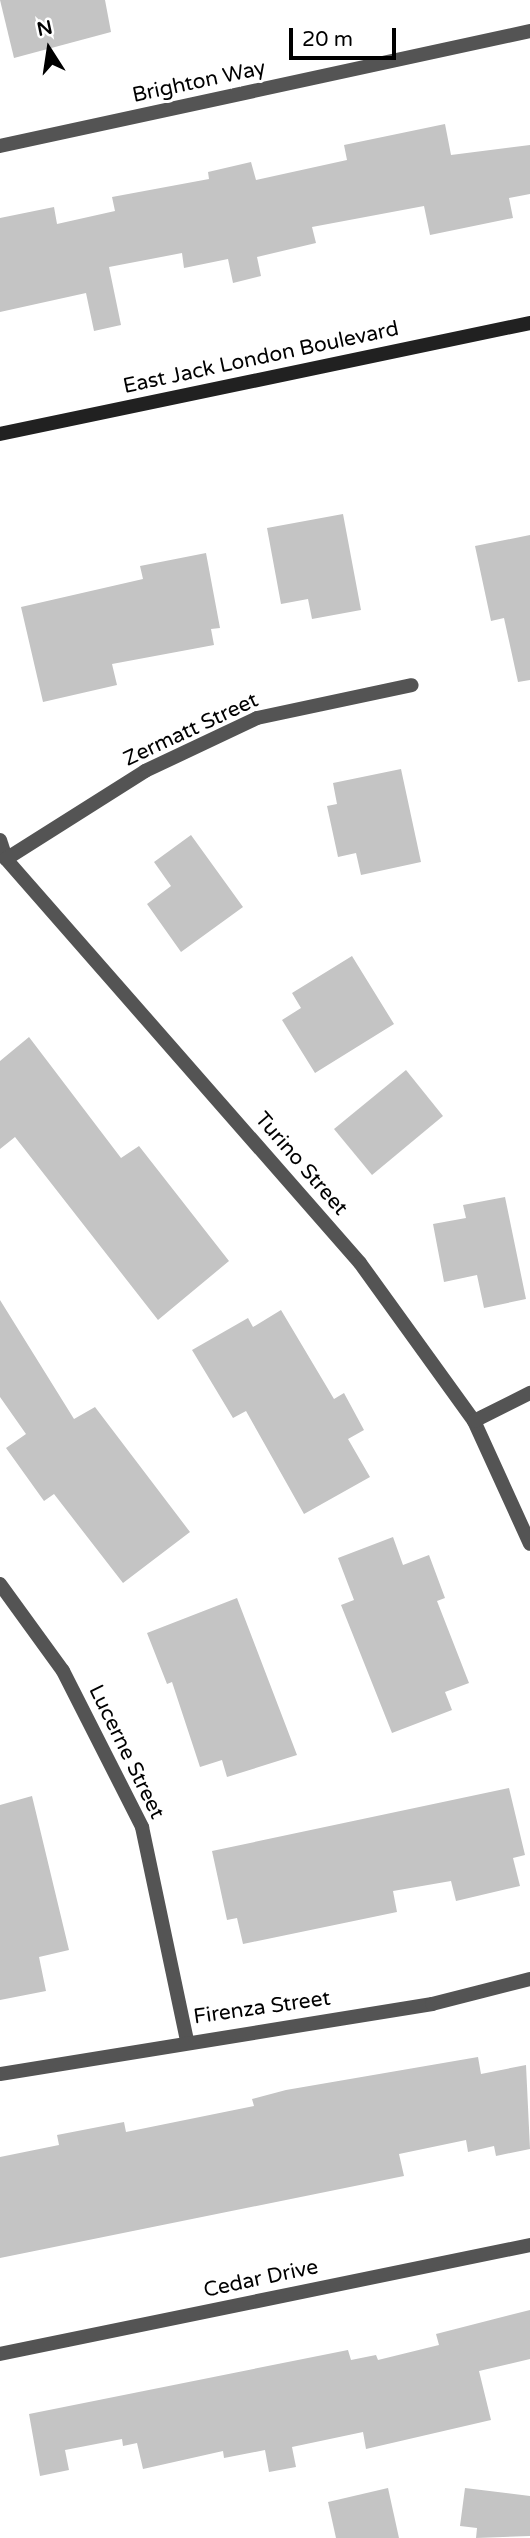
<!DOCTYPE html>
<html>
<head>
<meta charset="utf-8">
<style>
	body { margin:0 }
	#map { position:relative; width:530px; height:2538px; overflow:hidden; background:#fff; font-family:"Varela Round",sans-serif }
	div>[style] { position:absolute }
	.building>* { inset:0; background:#c4c4c4 }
	.street>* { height:14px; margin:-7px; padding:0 7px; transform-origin:7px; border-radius:7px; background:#545454 }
	.secondary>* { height:14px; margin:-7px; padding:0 7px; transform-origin:7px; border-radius:7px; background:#212121 }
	span { translate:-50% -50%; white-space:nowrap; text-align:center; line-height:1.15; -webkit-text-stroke:6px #fff; paint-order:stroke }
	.street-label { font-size:21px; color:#000 }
	.north { position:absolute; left:14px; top:14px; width:70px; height:70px; -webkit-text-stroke:5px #fff; paint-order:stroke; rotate:348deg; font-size:19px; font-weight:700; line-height:28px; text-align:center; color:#000 }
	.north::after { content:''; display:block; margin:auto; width:24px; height:32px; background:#000; clip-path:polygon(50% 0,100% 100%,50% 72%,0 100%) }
	.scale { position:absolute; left:289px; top:28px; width:107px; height:32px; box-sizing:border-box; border:4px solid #000; border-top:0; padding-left:9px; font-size:21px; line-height:24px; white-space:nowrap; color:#000; -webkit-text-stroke:5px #fff; paint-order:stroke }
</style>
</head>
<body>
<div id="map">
	<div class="building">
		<div style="clip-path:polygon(0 0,105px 0,111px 32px,14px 58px)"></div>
		<div style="clip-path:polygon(445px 124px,451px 155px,530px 145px,530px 194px,509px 198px,513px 218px,430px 235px,424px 206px,312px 227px,316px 243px,257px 257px,261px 276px,233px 283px,228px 259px,184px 268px,182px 253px,109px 267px,121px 325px,94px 331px,86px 293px,0 312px,0 218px,54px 207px,57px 224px,115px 211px,112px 197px,209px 179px,208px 172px,251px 162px,256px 180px,347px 160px,344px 145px)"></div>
		<div style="clip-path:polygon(343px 514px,361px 610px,312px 619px,308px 599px,281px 604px,267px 528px)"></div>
		<div style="clip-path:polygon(530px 535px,530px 680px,518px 682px,504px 618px,491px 621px,475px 546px)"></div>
		<div style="clip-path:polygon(206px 553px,220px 628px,211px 629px,214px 645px,112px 664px,117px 685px,43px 702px,21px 607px,143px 579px,140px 566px)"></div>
		<div style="clip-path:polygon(401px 769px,421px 862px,361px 875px,356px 853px,338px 857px,327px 806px,337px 804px,333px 783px)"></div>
		<div style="clip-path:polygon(191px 835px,243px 907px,181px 952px,147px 904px,171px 886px,154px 862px)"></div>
		<div style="clip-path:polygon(352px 956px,394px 1024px,315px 1073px,282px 1020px,301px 1008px,292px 993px)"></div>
		<div style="clip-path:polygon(29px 1037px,121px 1158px,139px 1146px,229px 1261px,158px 1320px,15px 1137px,0 1149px,0 1061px)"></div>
		<div style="clip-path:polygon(406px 1070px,443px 1116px,372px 1175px,334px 1129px)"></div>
		<div style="clip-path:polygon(505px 1197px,526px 1299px,484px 1308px,477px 1275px,444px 1282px,433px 1224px,466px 1218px,463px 1205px)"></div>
		<div style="clip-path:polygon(0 1300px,74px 1419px,95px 1407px,190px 1532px,123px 1583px,54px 1494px,44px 1501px,6px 1448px,26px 1434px,0 1397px)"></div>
		<div style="clip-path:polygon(281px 1310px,334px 1399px,344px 1393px,364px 1430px,348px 1439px,370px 1477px,304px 1514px,246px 1411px,233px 1418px,192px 1350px,248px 1318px,253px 1327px)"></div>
		<div style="clip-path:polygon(393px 1537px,403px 1565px,429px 1555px,445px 1598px,437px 1601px,469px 1683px,445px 1692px,452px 1710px,392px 1733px,341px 1605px,354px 1600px,338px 1558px)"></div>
		<div style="clip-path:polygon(237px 1598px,297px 1755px,227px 1777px,222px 1760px,200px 1767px,172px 1682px,167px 1684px,147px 1633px)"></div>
		<div style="clip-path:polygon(509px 1788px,525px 1855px,513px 1858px,520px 1886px,456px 1901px,451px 1881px,393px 1891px,397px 1912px,243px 1944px,237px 1918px,227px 1920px,212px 1851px)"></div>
		<div style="clip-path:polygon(32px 1796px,69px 1950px,39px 1957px,46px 1991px,0 2000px,0 1805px)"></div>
		<div style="clip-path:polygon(478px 2057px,481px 2074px,526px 2065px,530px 2149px,496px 2156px,494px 2146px,468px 2152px,466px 2140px,399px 2154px,404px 2176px,0 2258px,0 2157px,59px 2145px,57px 2135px,124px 2122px,126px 2132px,254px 2106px,252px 2099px,286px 2090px)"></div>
		<div style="clip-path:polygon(530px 2310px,530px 2359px,479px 2371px,491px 2420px,366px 2449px,363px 2432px,292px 2447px,296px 2467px,269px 2472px,265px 2450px,224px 2458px,223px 2451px,143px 2469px,137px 2443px,123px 2446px,122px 2439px,65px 2450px,69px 2470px,40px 2476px,29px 2414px,348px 2350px,351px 2360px,376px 2355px,378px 2360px,439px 2345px,436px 2334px)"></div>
		<div style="clip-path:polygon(388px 2488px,399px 2538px,336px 2538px,328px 2502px)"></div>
		<div style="clip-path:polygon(465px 2488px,530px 2496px,530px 2536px,476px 2538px,477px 2528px,460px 2526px)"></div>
	</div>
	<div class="street">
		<div style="left:0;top:146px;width:542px;rotate:-12.24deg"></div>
		<div style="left:0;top:840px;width:20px;rotate:72deg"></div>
		<div style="left:6px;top:859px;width:537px;rotate:48.77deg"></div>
		<div style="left:360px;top:1263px;width:195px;rotate:54.2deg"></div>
		<div style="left:474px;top:1421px;width:135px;rotate:65.5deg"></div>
		<div style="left:6px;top:859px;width:165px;rotate:-32.3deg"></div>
		<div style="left:145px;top:771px;width:124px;rotate:-25.3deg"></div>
		<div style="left:257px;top:718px;width:158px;rotate:-12deg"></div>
		<div style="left:474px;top:1421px;width:63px;rotate:-26.6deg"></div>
		<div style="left:0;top:1584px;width:107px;rotate:54.1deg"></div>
		<div style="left:63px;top:1671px;width:175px;rotate:63.1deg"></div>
		<div style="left:142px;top:1827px;width:218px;rotate:78.1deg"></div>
		<div style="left:0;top:2074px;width:438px;rotate:-9.2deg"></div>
		<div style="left:432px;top:2004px;width:101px;rotate:-14.3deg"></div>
		<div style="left:0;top:2354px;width:541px;rotate:-11.62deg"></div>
	</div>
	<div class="secondary">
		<div style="left:0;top:434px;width:541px;rotate:-11.83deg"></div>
	</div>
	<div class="street-label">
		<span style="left:199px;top:82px;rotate:-12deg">Brighton Way</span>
		<span style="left:261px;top:358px;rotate:-12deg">East Jack London Boulevard</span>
		<span style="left:191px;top:730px;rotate:-25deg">Zermatt Street</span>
		<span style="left:301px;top:1164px;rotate:49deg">Turino Street</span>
		<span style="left:126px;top:1752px;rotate:64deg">Lucerne Street</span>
		<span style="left:262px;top:2008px;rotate:-8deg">Firenza Street</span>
		<span style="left:261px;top:2279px;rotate:-12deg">Cedar Drive</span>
	</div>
	<div class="north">N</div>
	<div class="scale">20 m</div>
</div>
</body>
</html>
